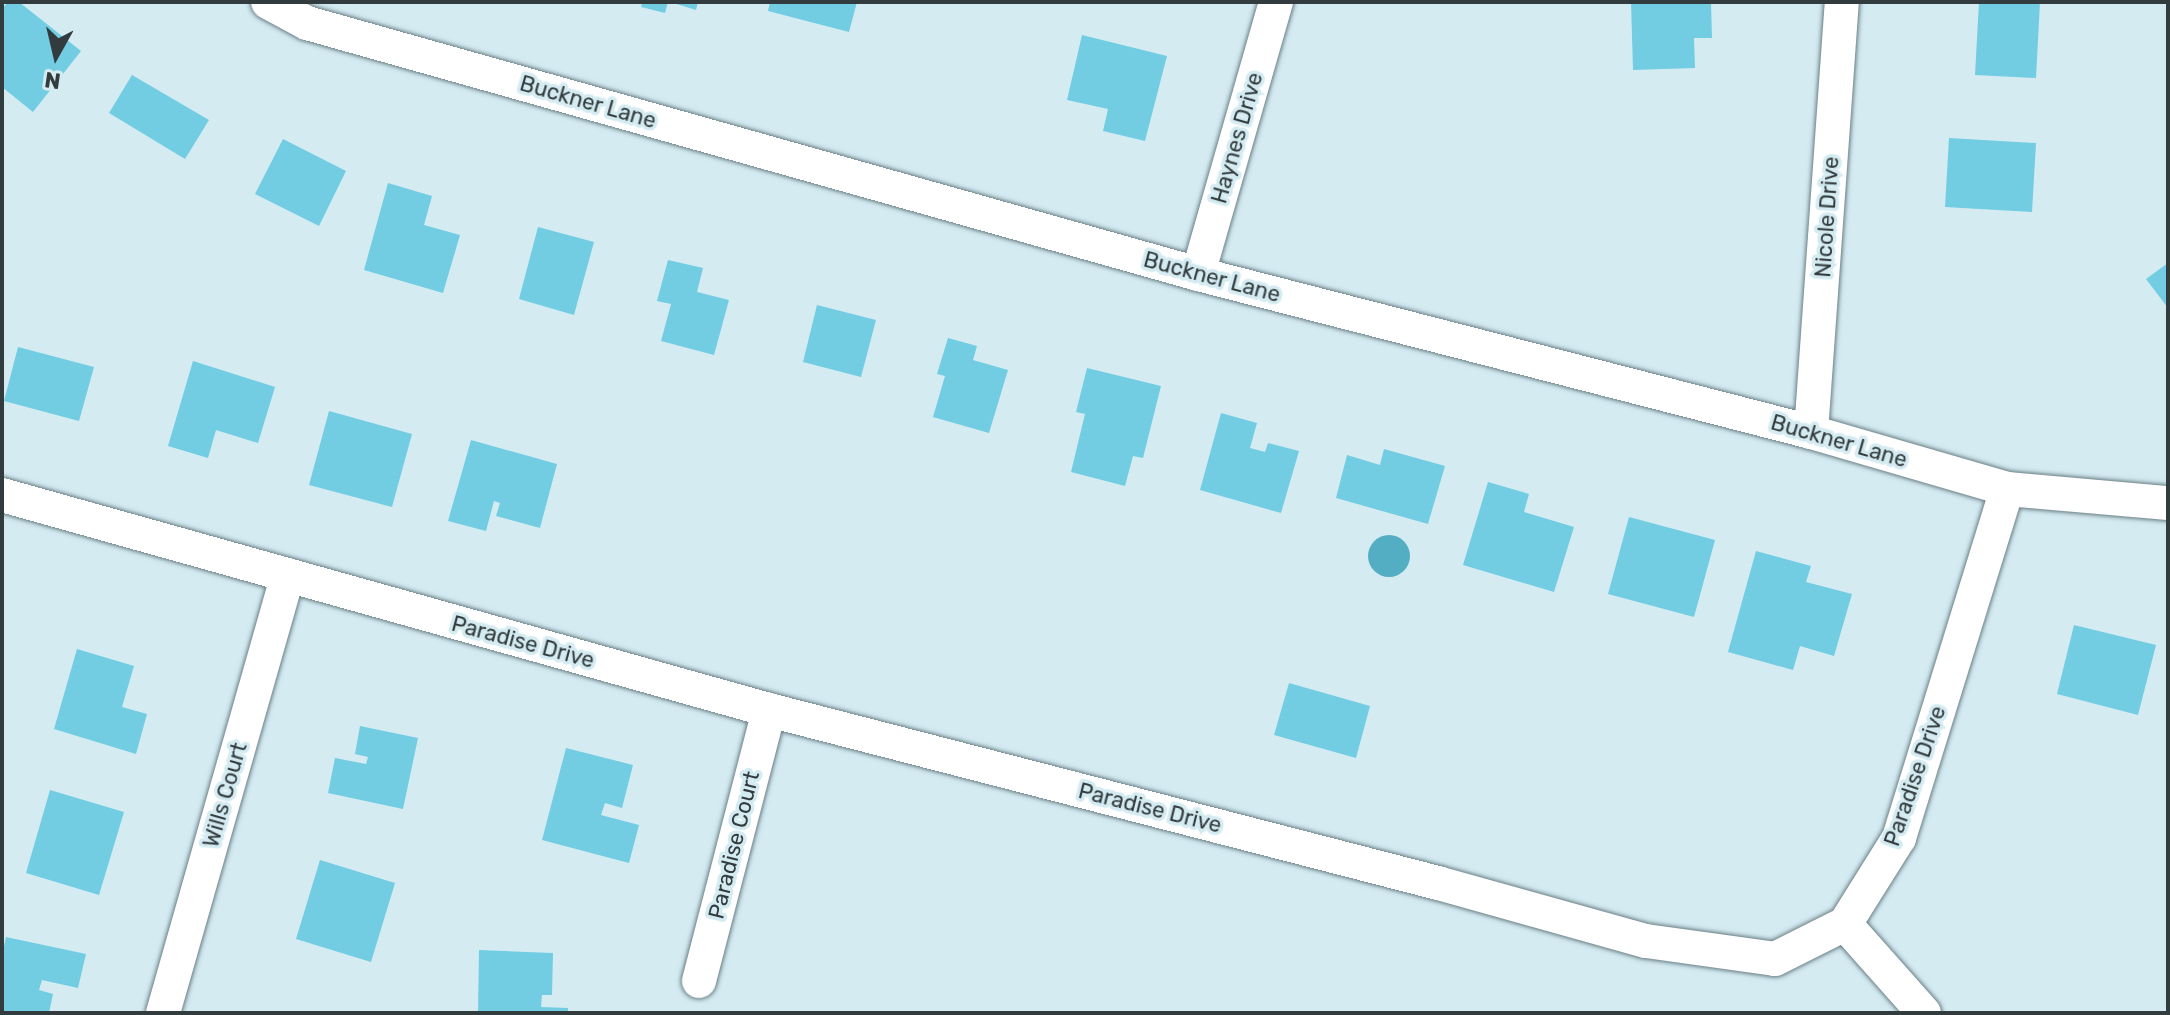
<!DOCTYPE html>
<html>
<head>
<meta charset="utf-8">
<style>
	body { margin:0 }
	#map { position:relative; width:2170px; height:1015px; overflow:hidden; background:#d4ebf2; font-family:Rubik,sans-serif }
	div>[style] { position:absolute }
	.water>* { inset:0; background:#53aec4 }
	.round { border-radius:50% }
	.building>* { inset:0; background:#72cde3 }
	.roads { filter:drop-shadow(0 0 2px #6a7f85) drop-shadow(0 0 2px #6a7f85) }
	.street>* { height:34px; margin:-17px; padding:0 17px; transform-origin:17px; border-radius:17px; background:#fff }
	span { translate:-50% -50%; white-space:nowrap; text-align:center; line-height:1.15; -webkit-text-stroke:7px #d4ebf2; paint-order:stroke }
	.street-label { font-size:22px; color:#323b3d }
	.frame { position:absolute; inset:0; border:4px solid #323b3d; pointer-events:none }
	.north { position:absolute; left:16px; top:16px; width:80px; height:80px; -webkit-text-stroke:6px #d4ebf2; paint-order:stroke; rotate:188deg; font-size:22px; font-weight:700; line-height:32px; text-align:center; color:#323b3d }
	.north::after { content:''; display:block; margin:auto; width:28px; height:36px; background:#323b3d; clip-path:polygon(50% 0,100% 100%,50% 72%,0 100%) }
</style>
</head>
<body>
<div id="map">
	<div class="water">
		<div class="round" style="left:1368px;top:535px;width:42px;height:42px"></div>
	</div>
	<div class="building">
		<div style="clip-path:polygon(8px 2px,19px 2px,81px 51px,33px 112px,2px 87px,2px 9px)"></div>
		<div style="clip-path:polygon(642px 2px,668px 2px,665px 13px,641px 7px)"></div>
		<div style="clip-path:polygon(670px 2px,698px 2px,696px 10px)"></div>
		<div style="clip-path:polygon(770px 2px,857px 2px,849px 32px,768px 11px)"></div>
		<div style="clip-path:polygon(1631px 2px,1711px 2px,1712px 38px,1694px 38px,1695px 68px,1633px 70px)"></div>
		<div style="clip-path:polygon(1979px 2px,2040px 2px,2036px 78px,1975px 75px)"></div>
		<div style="clip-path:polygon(1082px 35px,1167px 56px,1145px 141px,1103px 131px,1108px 109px,1067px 100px)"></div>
		<div style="clip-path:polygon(132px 75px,209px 120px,185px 159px,109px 113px)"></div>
		<div style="clip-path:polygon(1949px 138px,2036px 143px,2032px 212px,1945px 207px)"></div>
		<div style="clip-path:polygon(283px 139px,346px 171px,319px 226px,255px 194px)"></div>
		<div style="clip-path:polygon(388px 183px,432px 196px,424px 225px,460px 235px,443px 293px,364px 270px)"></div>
		<div style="clip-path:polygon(538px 227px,594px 242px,574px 315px,519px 299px)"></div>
		<div style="clip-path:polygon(668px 260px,703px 268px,697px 292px,729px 300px,714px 355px,661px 341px,671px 304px,657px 301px)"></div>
		<div style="clip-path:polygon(2168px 263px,2168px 308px,2146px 279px)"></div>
		<div style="clip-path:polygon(817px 305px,876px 320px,861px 377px,803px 362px)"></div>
		<div style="clip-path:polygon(948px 338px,977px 346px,973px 360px,1008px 370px,989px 433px,933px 417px,945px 376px,937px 374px)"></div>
		<div style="clip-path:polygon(18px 347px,94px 367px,79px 421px,4px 401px)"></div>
		<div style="clip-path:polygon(193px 361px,275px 387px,258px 443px,216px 430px,208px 458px,168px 446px)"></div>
		<div style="clip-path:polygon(1087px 368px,1161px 386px,1143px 458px,1133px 456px,1125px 486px,1071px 472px,1085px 414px,1076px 412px)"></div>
		<div style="clip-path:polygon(329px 411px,412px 434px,392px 507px,309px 485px)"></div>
		<div style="clip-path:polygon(1221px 413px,1257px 423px,1250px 448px,1265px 452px,1268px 443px,1299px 451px,1281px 513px,1200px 490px)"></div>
		<div style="clip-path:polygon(471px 440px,557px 464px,540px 528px,496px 516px,500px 503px,494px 501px,486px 531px,448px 521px)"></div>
		<div style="clip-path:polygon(1384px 449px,1445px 466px,1428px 524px,1336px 498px,1347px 455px,1380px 465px)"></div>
		<div style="clip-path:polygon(1488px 482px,1529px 494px,1524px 512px,1574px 527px,1554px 592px,1463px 565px)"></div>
		<div style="clip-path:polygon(1629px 517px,1715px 540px,1694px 617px,1608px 594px)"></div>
		<div style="clip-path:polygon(1756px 551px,1811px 566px,1806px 582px,1852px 594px,1834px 656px,1800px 646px,1793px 670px,1728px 652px)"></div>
		<div style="clip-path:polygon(2074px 625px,2156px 645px,2138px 715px,2057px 694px)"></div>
		<div style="clip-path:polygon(77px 649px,134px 666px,122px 707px,147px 714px,136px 754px,54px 729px)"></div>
		<div style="clip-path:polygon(1289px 683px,1370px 706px,1356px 758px,1274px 735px)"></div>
		<div style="clip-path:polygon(360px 726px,418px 738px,403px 809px,328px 793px,335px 758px,366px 764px,368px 757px,355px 754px)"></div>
		<div style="clip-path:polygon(566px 748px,633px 765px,622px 808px,605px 803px,601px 815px,639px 825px,629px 863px,542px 840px)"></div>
		<div style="clip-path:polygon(50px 790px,124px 812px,99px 895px,26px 873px)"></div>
		<div style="clip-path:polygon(320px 860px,395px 883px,371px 962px,296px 939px)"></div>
		<div style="clip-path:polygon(6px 937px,86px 954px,78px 988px,42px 980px,39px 990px,53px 994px,49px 1013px,2px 1012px,2px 955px)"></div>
		<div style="clip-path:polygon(479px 950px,553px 953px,552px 995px,542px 995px,541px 1007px,568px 1008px,568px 1013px,478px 1013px)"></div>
	</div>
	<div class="roads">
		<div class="street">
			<div style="left:268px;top:2px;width:44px;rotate:28.3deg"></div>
			<div style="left:307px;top:23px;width:926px;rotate:15.73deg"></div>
			<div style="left:1198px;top:274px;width:633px;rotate:14.45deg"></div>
			<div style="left:1811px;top:432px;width:204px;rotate:16.2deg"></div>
			<div style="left:2007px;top:489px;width:162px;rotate:5deg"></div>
			<div style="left:1198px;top:274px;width:283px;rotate:-74deg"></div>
			<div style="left:1811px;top:432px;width:431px;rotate:-85.9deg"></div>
			<div style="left:2px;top:495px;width:797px;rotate:15.66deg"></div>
			<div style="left:769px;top:710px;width:691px;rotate:14.5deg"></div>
			<div style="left:1438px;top:883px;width:216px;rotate:15.6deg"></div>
			<div style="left:1646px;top:941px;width:130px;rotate:7.9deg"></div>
			<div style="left:1775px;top:959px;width:78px;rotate:-26.6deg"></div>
			<div style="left:1845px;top:924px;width:102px;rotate:-57.9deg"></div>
			<div style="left:1899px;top:838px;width:365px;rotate:-72.8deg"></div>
			<div style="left:1845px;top:924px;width:119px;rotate:48.4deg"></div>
			<div style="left:699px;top:981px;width:280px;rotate:-75.5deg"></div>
			<div style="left:163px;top:1013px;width:453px;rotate:-74.1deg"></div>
		</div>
	</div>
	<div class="street-label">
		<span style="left:588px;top:102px;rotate:16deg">Buckner Lane</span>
		<span style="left:1237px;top:138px;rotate:-74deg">Haynes Drive</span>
		<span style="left:1827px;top:217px;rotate:-86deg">Nicole Drive</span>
		<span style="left:1212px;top:277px;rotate:15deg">Buckner Lane</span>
		<span style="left:1839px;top:441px;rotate:16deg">Buckner Lane</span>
		<span style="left:523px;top:642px;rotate:15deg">Paradise Drive</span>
		<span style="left:1915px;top:776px;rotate:-71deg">Paradise Drive</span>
		<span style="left:225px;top:795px;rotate:-74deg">Wills Court</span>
		<span style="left:1150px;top:808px;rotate:14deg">Paradise Drive</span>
		<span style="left:734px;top:845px;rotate:-76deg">Paradise Court</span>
	</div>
	<div class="frame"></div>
	<div class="north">N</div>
</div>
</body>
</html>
